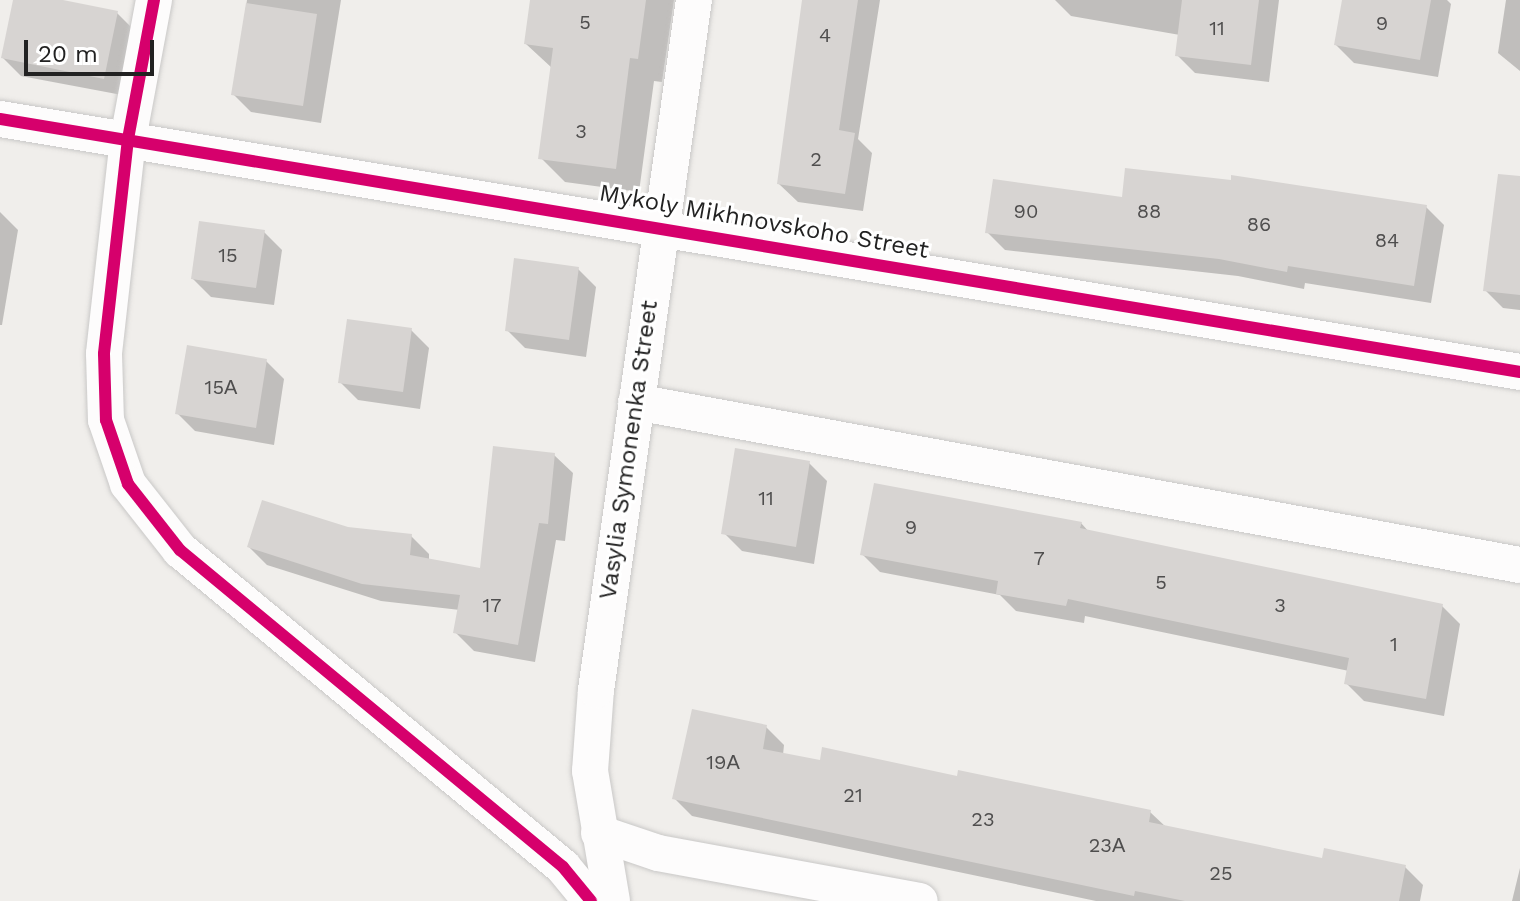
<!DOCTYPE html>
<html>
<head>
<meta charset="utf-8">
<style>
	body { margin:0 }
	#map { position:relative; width:1520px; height:901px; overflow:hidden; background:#f0eeeb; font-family:"Work Sans",sans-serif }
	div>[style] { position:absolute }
	.shadow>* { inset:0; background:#0003 }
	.building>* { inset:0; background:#d7d4d2 }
	.roads { filter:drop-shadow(0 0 2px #c9c8c7) drop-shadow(0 0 2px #c9c8c7) }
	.street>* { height:36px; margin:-18px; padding:0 18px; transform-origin:18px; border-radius:18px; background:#fdfcfc }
	.cycleway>* { height:12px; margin:-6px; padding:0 6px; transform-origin:6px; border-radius:6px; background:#d6006c }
	span { translate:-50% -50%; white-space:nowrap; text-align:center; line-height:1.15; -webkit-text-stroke:6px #fff; paint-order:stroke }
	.number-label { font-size:20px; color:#4f4e4e }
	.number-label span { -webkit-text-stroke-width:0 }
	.street-label { font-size:24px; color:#222 }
	.scale { position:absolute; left:24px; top:40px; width:130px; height:36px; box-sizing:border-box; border:4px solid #222; border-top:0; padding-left:10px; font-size:24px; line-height:28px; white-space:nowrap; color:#222; -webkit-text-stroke:6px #fff; paint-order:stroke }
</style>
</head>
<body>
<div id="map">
	<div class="shadow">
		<div style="clip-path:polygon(15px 0,53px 0,117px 13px,135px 31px,122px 95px,21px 76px,3px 58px)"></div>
		<div style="clip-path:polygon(247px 0,341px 0,321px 123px,251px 112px,233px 94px)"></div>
		<div style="clip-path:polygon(532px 0,674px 0,662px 82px,654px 81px,639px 192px,565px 182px,541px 158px,552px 68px,526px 44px)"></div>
		<div style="clip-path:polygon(806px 0,880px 0,858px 139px,872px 153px,863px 211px,798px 202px,779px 184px)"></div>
		<div style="clip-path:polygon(1055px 0,1279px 0,1269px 82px,1195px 73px,1177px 55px,1180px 35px,1071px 16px)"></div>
		<div style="clip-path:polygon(1344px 0,1447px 0,1451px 4px,1438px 77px,1354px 63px,1336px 45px)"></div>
		<div style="clip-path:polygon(1506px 0,1520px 0,1520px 71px,1498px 53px)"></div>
		<div style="clip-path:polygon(1123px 199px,1426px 207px,1444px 225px,1431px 303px,1305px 283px,1304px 289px,1238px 276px,1005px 250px,987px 232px)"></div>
		<div style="clip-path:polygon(0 212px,18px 230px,2px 325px,0 325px)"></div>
		<div style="clip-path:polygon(1520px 216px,1520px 310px,1503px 308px,1485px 290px)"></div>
		<div style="clip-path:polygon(264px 232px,282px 250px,274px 305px,211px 297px,193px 279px)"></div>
		<div style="clip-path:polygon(578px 269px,596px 287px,586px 357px,525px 348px,507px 330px)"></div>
		<div style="clip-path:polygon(411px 330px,429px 348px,420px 409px,358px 400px,340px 382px)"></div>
		<div style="clip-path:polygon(266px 361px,284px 379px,274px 445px,195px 431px,177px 413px)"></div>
		<div style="clip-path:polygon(554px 455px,573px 473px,565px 541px,556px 540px,535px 662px,474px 651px,456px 633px,460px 610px,381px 601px,267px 565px,249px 547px,347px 529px,411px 536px,429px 554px,429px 561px,482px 570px)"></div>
		<div style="clip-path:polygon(809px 463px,827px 481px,814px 564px,742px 551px,724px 533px)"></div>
		<div style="clip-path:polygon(1081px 523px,1090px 533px,1442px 606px,1460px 624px,1444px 716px,1364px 701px,1346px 683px,1349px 671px,1085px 616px,1084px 623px,1016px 611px,1000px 595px,880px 572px,862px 554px)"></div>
		<div style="clip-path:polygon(766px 727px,784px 745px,783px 755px,1150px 812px,1167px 828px,1324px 861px,1405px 867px,1423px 885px,1420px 901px,1096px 901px,692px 816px,674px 798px)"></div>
		<div style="clip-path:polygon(1520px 868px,1520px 901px,1512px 901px)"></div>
	</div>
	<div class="building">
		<div style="clip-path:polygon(13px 0,63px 0,118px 11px,104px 79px,1px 58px)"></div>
		<div style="clip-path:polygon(530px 0,646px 0,638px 59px,630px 58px,616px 169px,538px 159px,553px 48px,524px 44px)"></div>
		<div style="clip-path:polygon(802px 0,858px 0,839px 130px,855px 133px,845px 194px,777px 184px)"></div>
		<div style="clip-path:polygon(1182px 0,1259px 0,1251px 65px,1175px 56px)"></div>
		<div style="clip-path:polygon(1342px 0,1431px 0,1420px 60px,1334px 45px)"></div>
		<div style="clip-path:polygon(246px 3px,317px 14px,303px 106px,231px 95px)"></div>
		<div style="clip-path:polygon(1125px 168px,1231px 180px,1231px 175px,1427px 205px,1414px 286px,1288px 266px,1287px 272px,1219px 259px,985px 233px,993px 179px,1122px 197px)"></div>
		<div style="clip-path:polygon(1498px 174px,1520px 176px,1520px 295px,1483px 291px)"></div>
		<div style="clip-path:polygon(199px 221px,265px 230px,256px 288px,191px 279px)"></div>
		<div style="clip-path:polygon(514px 258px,579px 267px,569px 340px,505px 331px)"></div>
		<div style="clip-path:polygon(347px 319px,412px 328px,403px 392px,338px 383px)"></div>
		<div style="clip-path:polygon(187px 345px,267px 359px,256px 428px,175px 414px)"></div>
		<div style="clip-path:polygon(493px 446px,555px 453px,548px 524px,539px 523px,518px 645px,453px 633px,460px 595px,362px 584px,247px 547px,262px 500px,348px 527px,412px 534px,410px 555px,480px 568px)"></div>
		<div style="clip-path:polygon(735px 448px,810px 461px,796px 547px,721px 534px)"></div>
		<div style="clip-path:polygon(874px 483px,1082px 522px,1080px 528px,1443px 604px,1426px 699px,1344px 684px,1349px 658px,1068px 599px,1066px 606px,996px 594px,998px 581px,860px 555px)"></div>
		<div style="clip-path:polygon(692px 709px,767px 725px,763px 749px,820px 760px,822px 747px,957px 776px,958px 770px,1151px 810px,1149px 822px,1322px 858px,1324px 848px,1406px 865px,1399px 901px,1185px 901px,1135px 891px,1134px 896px,672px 799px)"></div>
	</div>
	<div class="roads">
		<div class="street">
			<div style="left:154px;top:0;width:141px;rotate:100.6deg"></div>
			<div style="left:128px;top:139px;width:216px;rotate:96.4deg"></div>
			<div style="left:104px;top:354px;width:66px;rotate:88.3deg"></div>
			<div style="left:106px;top:420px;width:68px;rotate:71deg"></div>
			<div style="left:128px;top:484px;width:84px;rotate:51.8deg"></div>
			<div style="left:180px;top:550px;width:497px;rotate:39.6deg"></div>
			<div style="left:563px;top:867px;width:44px;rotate:50.5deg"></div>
			<div style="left:0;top:119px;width:1541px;rotate:9.45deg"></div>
			<div style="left:636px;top:402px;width:899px;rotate:10.45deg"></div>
			<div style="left:599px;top:833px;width:62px;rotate:18.7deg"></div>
			<div style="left:658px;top:853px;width:266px;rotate:10.4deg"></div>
			<div style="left:612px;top:901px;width:132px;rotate:-99.6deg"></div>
			<div style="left:590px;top:771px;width:81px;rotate:-85.8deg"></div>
			<div style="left:596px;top:690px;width:697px;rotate:-81.92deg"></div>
		</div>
	</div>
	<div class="cycleway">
		<div style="left:154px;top:0;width:141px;rotate:100.6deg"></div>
		<div style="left:128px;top:139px;width:216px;rotate:96.4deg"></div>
		<div style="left:104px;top:354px;width:66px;rotate:88.3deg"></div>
		<div style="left:106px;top:420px;width:68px;rotate:71deg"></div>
		<div style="left:128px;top:484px;width:84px;rotate:51.8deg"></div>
		<div style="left:180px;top:550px;width:497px;rotate:39.6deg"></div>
		<div style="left:563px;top:867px;width:44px;rotate:50.5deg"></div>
		<div style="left:0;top:119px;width:1541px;rotate:9.45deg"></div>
	</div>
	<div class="number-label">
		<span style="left:585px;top:22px">5</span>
		<span style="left:1382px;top:23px">9</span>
		<span style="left:1217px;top:28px">11</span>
		<span style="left:825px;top:35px">4</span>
		<span style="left:581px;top:131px">3</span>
		<span style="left:816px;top:159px">2</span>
		<span style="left:1026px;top:211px">90</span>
		<span style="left:1149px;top:211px">88</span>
		<span style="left:1259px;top:224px">86</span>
		<span style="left:1387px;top:240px">84</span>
		<span style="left:228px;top:255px">15</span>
		<span style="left:221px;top:387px">15А</span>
		<span style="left:766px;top:498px">11</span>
		<span style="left:911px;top:527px">9</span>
		<span style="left:1039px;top:558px">7</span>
		<span style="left:1161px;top:582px">5</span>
		<span style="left:492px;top:605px">17</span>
		<span style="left:1280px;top:605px">3</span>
		<span style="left:1394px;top:644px">1</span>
		<span style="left:723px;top:762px">19А</span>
		<span style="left:853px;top:795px">21</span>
		<span style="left:983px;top:819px">23</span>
		<span style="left:1107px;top:845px">23А</span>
		<span style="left:1221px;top:873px">25</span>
	</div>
	<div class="street-label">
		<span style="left:764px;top:222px;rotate:10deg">Mykoly Mikhnovskoho Street</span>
		<span style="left:629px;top:450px;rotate:-82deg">Vasylia Symonenka Street</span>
	</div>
	<div class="scale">20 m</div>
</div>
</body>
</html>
